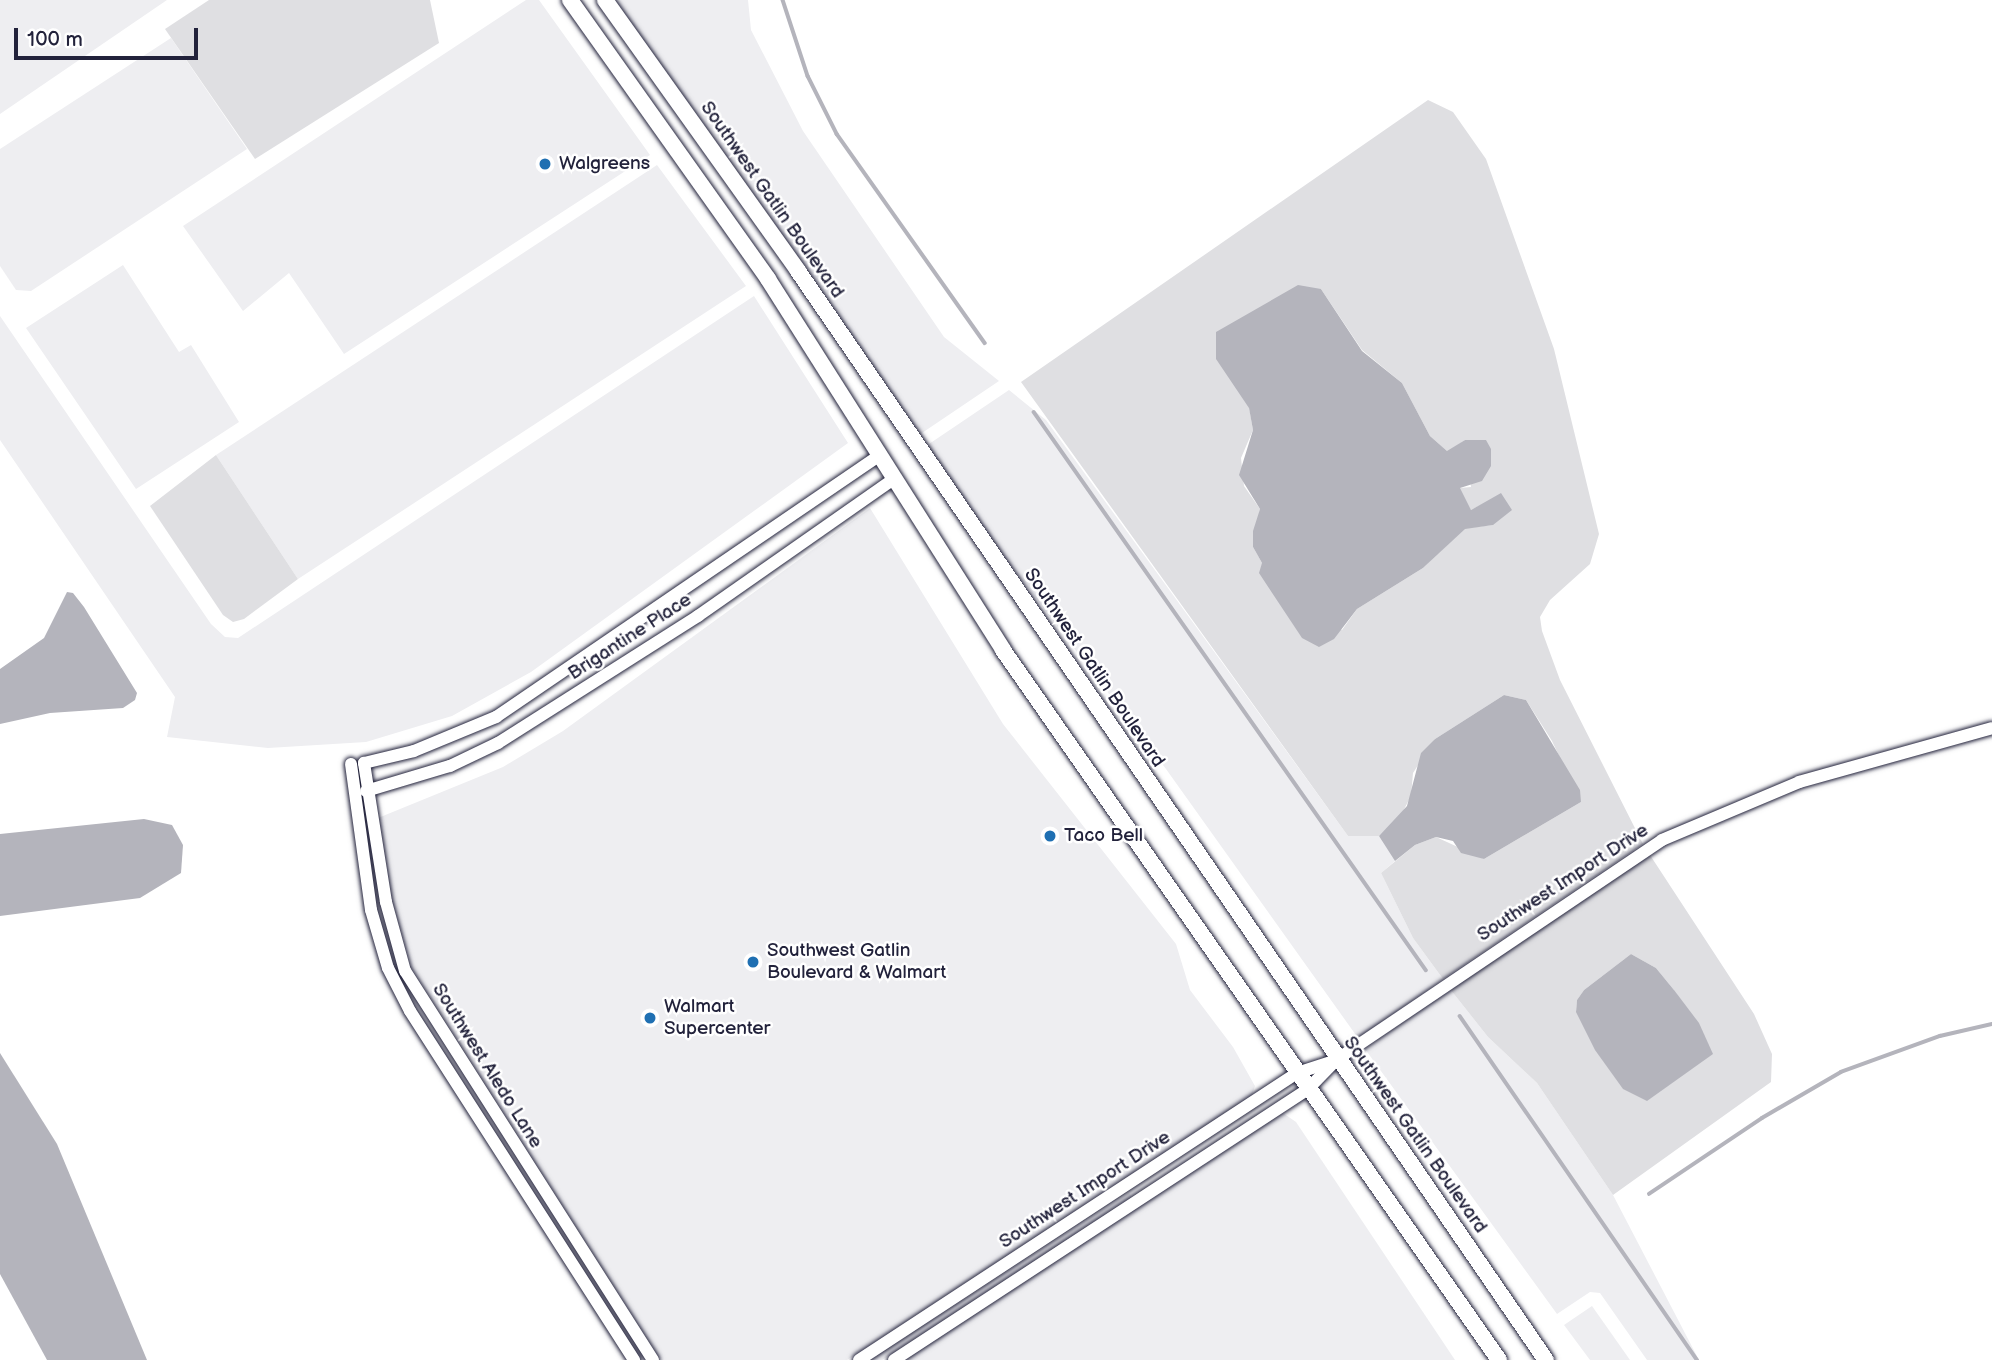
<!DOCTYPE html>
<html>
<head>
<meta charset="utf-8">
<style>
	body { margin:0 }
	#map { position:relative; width:1992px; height:1360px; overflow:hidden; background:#fff; font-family:"Balsamiq Sans",sans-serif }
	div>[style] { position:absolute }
	.built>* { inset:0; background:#eeeef1 }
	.green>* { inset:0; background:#dfdfe2 }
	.water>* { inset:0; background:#b4b4bc }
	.stream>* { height:3.5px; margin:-1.75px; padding:0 1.75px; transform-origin:1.75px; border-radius:1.75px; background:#b4b4bc }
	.roads { filter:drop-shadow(0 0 2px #22223b) drop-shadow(0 0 2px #22223b) }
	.tertiary>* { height:12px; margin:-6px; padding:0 6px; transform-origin:6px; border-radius:6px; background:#fff }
	.primary>* { height:16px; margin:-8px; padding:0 8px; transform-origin:8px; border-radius:8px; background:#fff }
	.dots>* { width:19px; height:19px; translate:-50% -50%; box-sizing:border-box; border:4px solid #fff; border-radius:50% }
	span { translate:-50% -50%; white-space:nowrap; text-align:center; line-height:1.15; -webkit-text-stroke:5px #fff; paint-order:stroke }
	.poi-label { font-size:19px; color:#22223b }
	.left { translate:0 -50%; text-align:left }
	.street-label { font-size:19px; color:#22223b }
	.scale { position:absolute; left:14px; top:28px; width:184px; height:32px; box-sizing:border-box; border:4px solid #22223b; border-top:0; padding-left:9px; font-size:21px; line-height:24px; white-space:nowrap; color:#22223b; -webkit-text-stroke:5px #fff; paint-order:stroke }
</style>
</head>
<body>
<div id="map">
	<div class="built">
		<div style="clip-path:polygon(0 0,167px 0,0 114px)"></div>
		<div style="clip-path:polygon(526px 0,539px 0,650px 155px,344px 354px,289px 273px,243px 311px,183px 226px)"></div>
		<div style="clip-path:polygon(615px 0,748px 0,751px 30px,803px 131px,944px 337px,999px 381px,919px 435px)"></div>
		<div style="clip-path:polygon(171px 38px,247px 149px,31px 291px,16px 290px,0 266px,0 149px)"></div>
		<div style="clip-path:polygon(657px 165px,746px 286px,298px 579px,216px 455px)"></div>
		<div style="clip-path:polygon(123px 265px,179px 352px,191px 345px,239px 422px,136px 489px,26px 328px)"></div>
		<div style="clip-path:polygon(754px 296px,848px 443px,531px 672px,452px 716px,366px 742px,268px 748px,167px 737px,175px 697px,0 440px,0 316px,211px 624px,225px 637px,238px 638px)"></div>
		<div style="clip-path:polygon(1009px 390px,1046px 420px,1348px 836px,1379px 836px,1389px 843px,1395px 861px,1381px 873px,1413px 938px,1443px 979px,1358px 1038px,1166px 769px,984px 530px,926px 446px)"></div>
		<div style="clip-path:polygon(870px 508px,1003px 724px,1176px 944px,1190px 990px,1233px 1047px,1255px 1086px,1252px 1095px,847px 1360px,661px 1360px,412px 968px,392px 900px,378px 818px,503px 767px,563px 731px)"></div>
		<div style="clip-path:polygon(1450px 989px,1488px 1037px,1537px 1083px,1613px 1195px,1699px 1360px,1647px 1360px,1600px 1293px,1590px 1292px,1557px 1314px,1365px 1049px)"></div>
		<div style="clip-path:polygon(1283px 1113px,1296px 1122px,1455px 1360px,905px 1360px)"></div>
		<div style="clip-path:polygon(1170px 1173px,882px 1360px,870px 1360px,1129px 1193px,1132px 1197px)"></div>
		<div style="clip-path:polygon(1592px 1306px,1630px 1360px,1590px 1360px,1564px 1325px)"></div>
	</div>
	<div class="green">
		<div style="clip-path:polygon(209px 0,430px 0,439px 43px,255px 159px,165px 29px)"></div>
		<div style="clip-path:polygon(evenodd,1428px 100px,1453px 112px,1486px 159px,1554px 349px,1599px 534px,1590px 564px,1550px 600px,1540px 617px,1542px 631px,1560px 680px,1643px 844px,1443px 979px,1413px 938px,1381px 873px,1415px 845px,1436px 837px,1484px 859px,1581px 802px,1552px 741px,1526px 700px,1504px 695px,1435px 739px,1413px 773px,1411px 796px,1400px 817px,1379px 836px,1348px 836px,1021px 382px,1428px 100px,1321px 289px,1362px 350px,1402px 383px,1430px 436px,1448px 452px,1465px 440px,1471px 487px,1460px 488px,1460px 496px,1471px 510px,1485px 503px,1493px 525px,1465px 528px,1423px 568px,1357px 609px,1342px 630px,1262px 563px,1253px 547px,1260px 509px,1244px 486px,1241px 458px,1253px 430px,1249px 407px,1237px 388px,1321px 289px)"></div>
		<div style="clip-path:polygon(216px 455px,298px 579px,244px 619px,233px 622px,223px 615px,150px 506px)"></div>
		<div style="clip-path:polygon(evenodd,1650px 855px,1754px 1014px,1772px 1054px,1771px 1082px,1613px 1195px,1537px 1083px,1488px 1037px,1450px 989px,1650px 855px,1631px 954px,1656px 968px,1674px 990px,1576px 1012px,1577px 1000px,1584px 990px,1631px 954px)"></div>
	</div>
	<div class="water">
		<div style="clip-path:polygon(1298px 285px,1321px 289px,1362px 351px,1402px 383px,1430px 436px,1447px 451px,1465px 440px,1486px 440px,1491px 449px,1491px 466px,1482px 481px,1460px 488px,1471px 510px,1501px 493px,1512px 510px,1493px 525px,1465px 529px,1423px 568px,1357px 609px,1334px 639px,1319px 647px,1302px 638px,1259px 573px,1262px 563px,1253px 547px,1253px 531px,1260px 509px,1239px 475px,1253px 430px,1249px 408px,1216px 359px,1216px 332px)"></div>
		<div style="clip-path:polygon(67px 592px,73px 593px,84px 607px,137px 693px,135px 700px,123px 708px,50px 713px,0 724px,0 669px,44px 638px)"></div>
		<div style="clip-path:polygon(1504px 695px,1526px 700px,1580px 790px,1581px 802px,1484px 859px,1461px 853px,1453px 841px,1436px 837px,1415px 845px,1395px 861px,1379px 836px,1407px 806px,1421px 753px,1435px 739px)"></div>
		<div style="clip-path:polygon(144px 819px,172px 825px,183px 845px,181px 873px,140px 898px,0 916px,0 834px)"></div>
		<div style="clip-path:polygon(1631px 954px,1656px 968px,1674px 990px,1699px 1023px,1713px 1054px,1647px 1101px,1623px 1089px,1595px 1050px,1576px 1012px,1577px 1000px,1584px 990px)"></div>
		<div style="clip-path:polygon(0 1053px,57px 1144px,147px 1360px,47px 1360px,0 1274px)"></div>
	</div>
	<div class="stream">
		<div style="left:783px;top:0;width:80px;rotate:71.8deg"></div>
		<div style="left:808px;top:76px;width:65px;rotate:63.4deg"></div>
		<div style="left:837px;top:134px;width:256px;rotate:54.7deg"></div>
		<div style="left:1034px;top:412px;width:682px;rotate:54.91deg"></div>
		<div style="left:1460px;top:1016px;width:418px;rotate:55.4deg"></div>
		<div style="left:1649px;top:1194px;width:136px;rotate:-33.9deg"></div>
		<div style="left:1762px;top:1118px;width:91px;rotate:-30.2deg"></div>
		<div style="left:1841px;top:1072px;width:105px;rotate:-20deg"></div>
		<div style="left:1940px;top:1036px;width:53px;rotate:-13deg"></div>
	</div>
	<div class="roads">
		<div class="tertiary">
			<div style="left:351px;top:764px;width:147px;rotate:82.2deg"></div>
			<div style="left:371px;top:910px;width:60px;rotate:73.7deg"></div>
			<div style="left:388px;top:968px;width:48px;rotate:62.9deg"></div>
			<div style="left:410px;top:1011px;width:415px;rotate:57.3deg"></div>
			<div style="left:366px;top:791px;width:88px;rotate:-16.6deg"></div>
			<div style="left:450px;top:766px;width:53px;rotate:-25.6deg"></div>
			<div style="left:498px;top:743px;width:237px;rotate:-32.4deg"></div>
			<div style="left:698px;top:616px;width:241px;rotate:-35deg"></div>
			<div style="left:653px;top:1360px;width:461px;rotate:-122.5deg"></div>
			<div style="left:405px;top:971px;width:72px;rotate:-105.4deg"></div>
			<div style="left:386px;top:902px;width:141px;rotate:-99deg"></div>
			<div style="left:364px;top:763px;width:51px;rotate:-13.5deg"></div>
			<div style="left:414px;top:751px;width:89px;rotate:-22.5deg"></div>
			<div style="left:496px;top:717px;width:466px;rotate:-34.3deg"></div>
			<div style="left:859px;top:1360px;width:524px;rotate:-33.23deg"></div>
			<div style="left:1297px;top:1073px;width:38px;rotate:-18deg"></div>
			<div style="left:894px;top:1360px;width:495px;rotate:-33.2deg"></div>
			<div style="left:1308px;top:1089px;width:40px;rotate:-46deg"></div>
			<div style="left:1336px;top:1060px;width:393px;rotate:-34deg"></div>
			<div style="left:1662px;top:840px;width:149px;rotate:-22.9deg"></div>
			<div style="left:1799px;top:782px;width:200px;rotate:-15.6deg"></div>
		</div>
		<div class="primary">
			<div style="left:570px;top:0;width:342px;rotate:54.6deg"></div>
			<div style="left:768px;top:279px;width:439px;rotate:57.6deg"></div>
			<div style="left:1003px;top:650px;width:866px;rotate:55.06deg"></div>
			<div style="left:605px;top:0;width:333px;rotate:54.5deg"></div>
			<div style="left:798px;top:271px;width:1321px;rotate:55.52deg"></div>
		</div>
	</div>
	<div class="dots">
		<div style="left:545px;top:164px;background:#1f6fb2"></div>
		<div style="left:1050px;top:836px;background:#1f6fb2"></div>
		<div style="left:753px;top:962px;background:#1f6fb2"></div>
		<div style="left:650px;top:1018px;background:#1f6fb2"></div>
	</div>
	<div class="poi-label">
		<span class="left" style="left:559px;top:164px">Walgreens</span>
		<span class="left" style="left:1064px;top:836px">Taco Bell</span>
		<span class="left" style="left:767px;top:962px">Southwest Gatlin<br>Boulevard &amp; Walmart</span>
		<span class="left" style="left:664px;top:1018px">Walmart<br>Supercenter</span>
	</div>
	<div class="street-label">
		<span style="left:772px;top:200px;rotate:55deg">Southwest Gatlin Boulevard</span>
		<span style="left:630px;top:637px;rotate:-33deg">Brigantine Place</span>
		<span style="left:1094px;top:668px;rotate:56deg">Southwest Gatlin Boulevard</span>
		<span style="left:1563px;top:883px;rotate:-33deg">Southwest Import Drive</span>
		<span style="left:487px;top:1066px;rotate:58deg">Southwest Aledo Lane</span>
		<span style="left:1415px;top:1135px;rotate:55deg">Southwest Gatlin Boulevard</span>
		<span style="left:1085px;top:1190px;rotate:-33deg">Southwest Import Drive</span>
	</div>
	<div class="scale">100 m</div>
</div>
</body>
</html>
